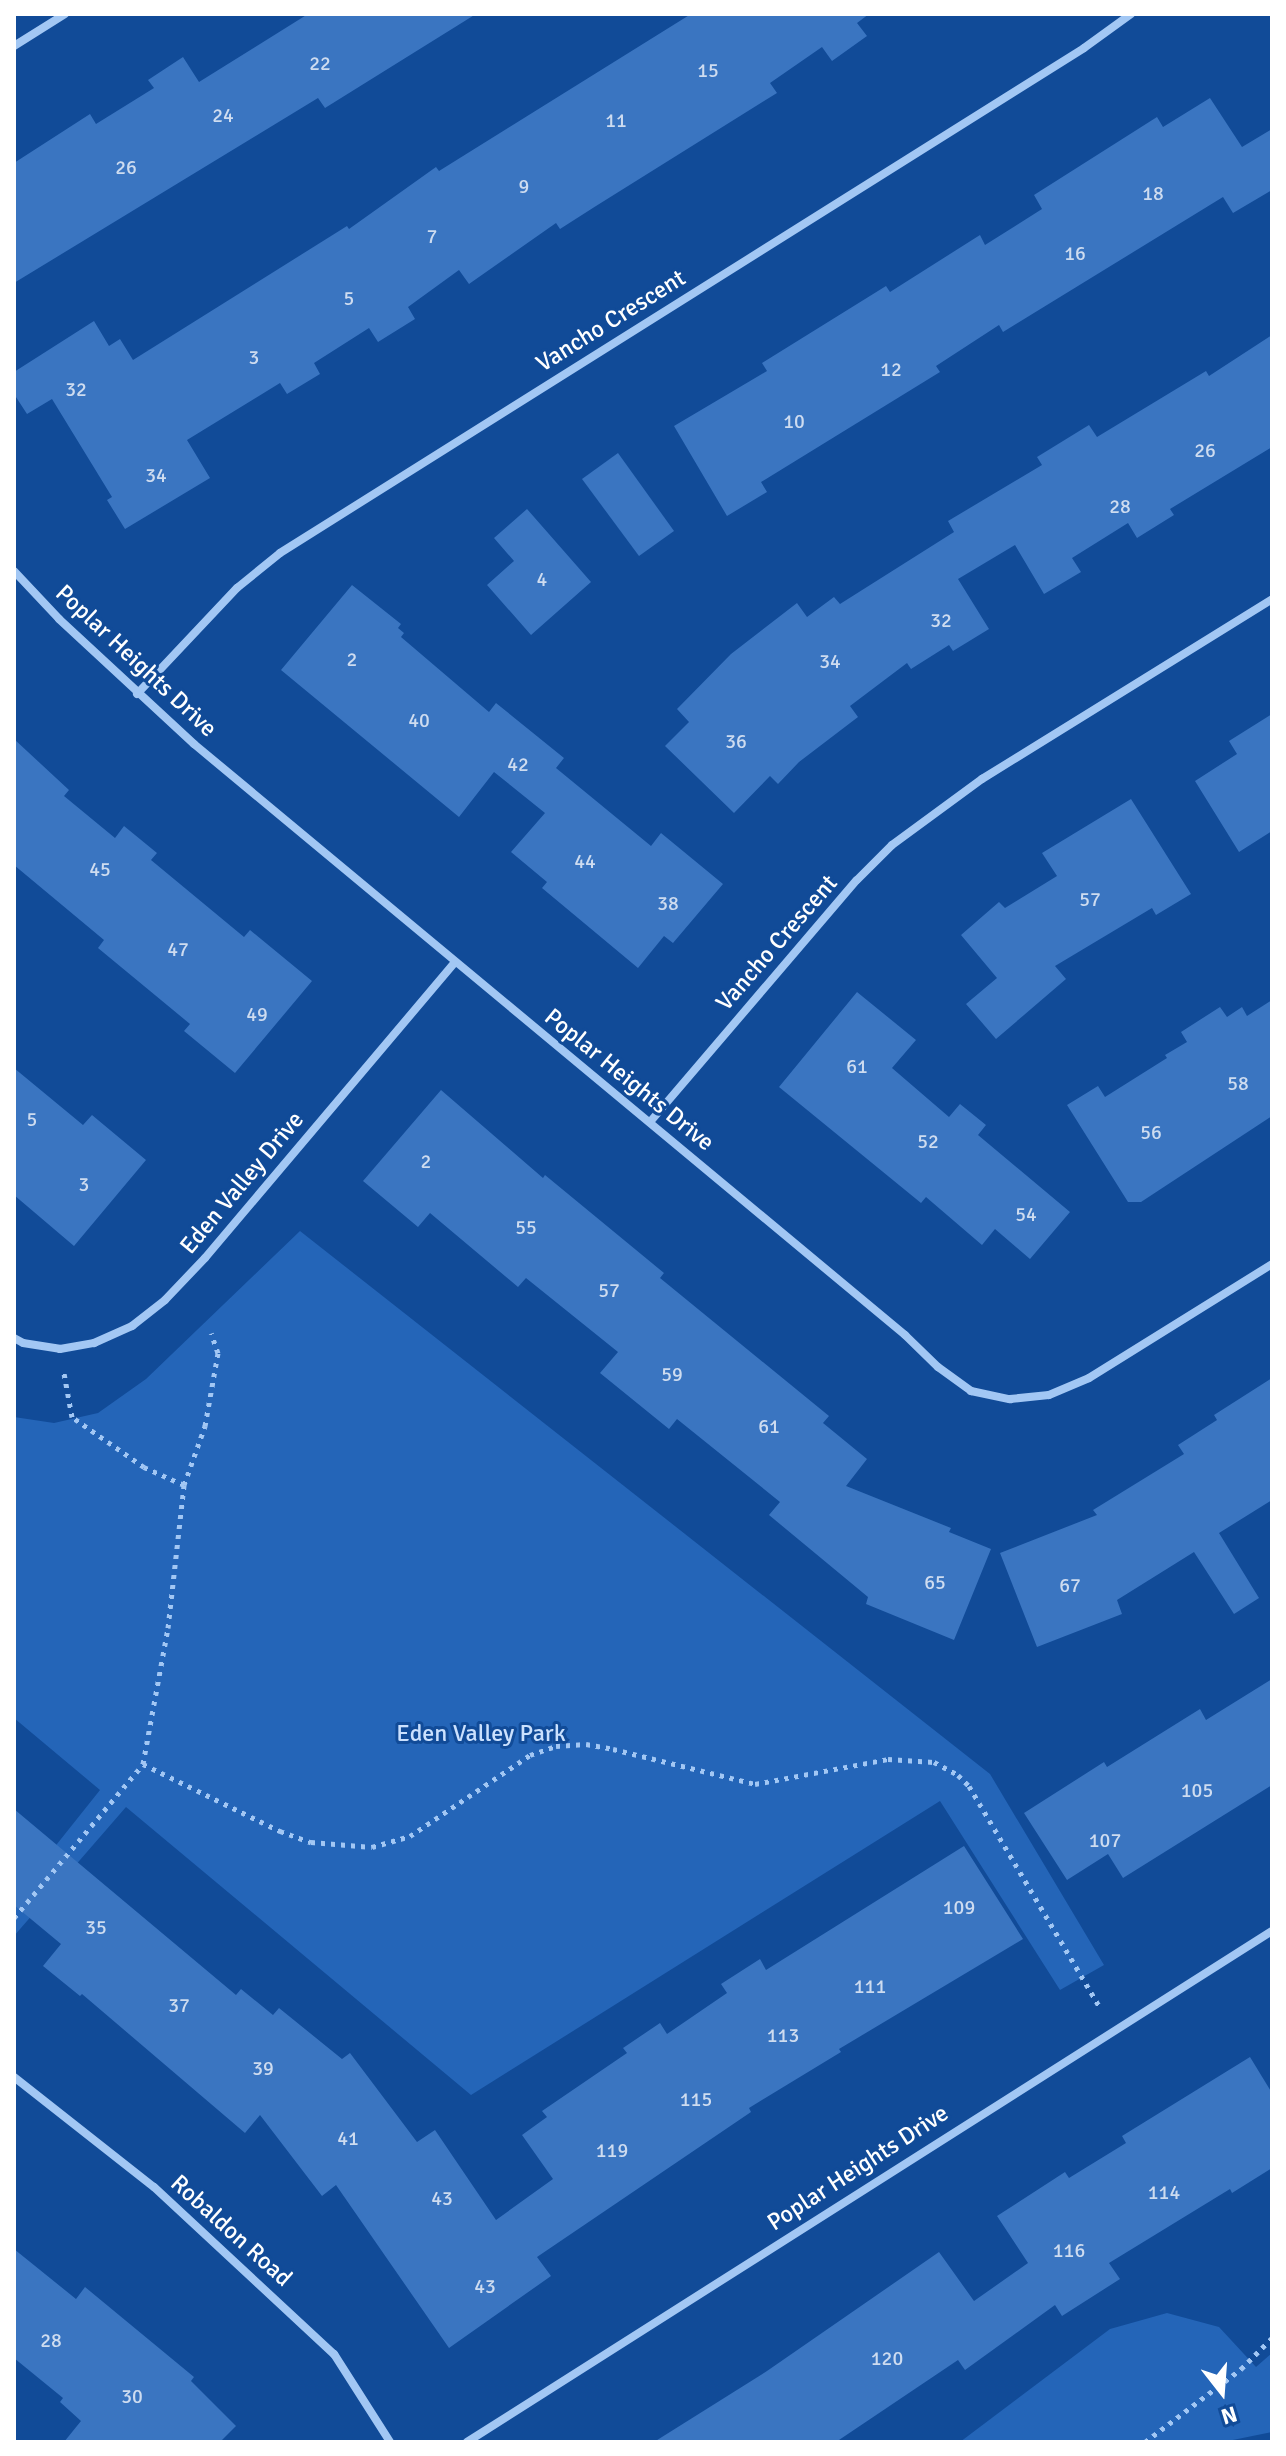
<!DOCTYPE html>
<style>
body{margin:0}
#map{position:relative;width:1286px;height:2456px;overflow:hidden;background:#114b98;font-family:Signika,sans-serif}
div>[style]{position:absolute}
.green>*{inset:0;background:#2465b8}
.building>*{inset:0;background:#3a75c1}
.path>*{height:5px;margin-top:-2.5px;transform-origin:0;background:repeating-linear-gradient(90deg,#a2c7f4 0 4px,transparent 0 10px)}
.street>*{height:8px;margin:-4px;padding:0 4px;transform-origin:4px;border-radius:4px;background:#a2c7f4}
span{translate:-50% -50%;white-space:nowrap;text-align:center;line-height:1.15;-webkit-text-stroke:6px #114b98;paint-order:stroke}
.number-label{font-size:20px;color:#cedcf0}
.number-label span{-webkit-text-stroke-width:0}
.street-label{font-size:24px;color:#fff}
.park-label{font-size:24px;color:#cbe1fe}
.frame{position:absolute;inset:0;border:16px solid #fff;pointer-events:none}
.north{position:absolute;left:1182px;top:2352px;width:80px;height:80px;-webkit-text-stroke:6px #114b98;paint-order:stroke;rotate:163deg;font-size:22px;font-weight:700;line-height:32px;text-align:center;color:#fff}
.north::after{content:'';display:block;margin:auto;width:28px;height:36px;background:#fff;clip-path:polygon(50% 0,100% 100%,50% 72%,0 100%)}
</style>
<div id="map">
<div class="green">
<i style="clip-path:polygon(300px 1231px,990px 1774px,1104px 1965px,1060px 1990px,940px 1801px,471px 2095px,126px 1807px,14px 1936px,14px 1898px,100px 1790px,14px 1718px,14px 1417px,54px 1423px,98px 1413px,146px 1379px)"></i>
<i style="clip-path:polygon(1167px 2313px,1219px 2327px,1256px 2367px,1272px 2353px,1272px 2432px,1223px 2442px,960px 2442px,1110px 2329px)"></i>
</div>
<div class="building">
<i style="clip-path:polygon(308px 14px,476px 14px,325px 108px,318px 98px,14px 283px,14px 163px,90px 114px,96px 124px,154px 88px,148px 80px,183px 57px,199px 82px)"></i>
<i style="clip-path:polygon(691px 14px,869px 14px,857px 23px,867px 36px,832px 61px,822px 47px,770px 83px,777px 93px,596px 206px,560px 229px,556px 223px,469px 284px,459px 270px,408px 307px,415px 319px,378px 342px,369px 328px,314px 363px,320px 374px,287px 394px,280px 383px,187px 440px,210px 478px,125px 529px,107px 500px,112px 497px,52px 399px,27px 414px,14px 394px,14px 372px,94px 321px,109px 346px,120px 339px,133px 360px,347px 226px,349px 229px,436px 167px,439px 171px)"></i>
<i style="clip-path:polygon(1210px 98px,1242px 147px,1272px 129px,1272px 190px,1233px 213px,1223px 197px,1003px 332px,999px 325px,936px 366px,940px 372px,761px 482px,767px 492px,727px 516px,674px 426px,767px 371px,762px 363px,886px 286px,890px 292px,980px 235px,985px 245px,1042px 209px,1034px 195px,1157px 117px,1163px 127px)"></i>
<i style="clip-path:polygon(1272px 335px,1272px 447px,1170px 509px,1174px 515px,1137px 538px,1128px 523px,1072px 558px,1081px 572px,1044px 594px,1015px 545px,958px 579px,989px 629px,953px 651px,949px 645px,911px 669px,907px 663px,850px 706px,858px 717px,799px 762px,778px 784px,770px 776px,734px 813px,665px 746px,689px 722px,677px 709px,731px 654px,797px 603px,807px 617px,834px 597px,840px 604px,954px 532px,948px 521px,1042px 465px,1037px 457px,1089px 425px,1097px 437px,1206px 371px,1209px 376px)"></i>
<i style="clip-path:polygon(618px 453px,674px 531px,639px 556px,582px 479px)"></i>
<i style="clip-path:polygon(527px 509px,591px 582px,531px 635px,487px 585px,514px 561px,494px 538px)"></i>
<i style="clip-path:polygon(352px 585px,401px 624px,398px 628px,404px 633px,401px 637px,489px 712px,496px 703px,564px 758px,556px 768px,651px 846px,661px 833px,723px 884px,673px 943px,664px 936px,638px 968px,542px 888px,547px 882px,511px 852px,545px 813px,494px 772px,459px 817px,281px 670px)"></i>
<i style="clip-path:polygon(1272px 714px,1272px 831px,1239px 852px,1195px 781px,1237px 754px,1229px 741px)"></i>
<i style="clip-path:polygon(14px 739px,69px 790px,64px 796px,115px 838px,124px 826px,157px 853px,151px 860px,244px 937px,250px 930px,312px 981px,235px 1073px,184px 1031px,190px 1024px,98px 948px,104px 940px,14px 865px)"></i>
<i style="clip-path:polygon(1131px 799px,1191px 894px,1156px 915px,1152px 908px,1055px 966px,1066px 979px,996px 1039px,966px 1004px,997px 978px,961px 935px,999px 902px,1005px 908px,1057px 876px,1042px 853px)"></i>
<i style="clip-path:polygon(857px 992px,916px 1040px,892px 1068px,949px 1117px,960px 1104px,986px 1125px,978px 1135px,1070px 1212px,1030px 1259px,995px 1229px,982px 1245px,926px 1197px,921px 1203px,779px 1087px)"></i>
<i style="clip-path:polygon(1272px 1000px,1272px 1116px,1141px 1202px,1128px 1202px,1067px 1105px,1098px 1086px,1105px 1097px,1167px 1058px,1165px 1055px,1187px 1042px,1181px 1032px,1220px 1007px,1227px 1017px,1242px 1007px,1247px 1016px)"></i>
<i style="clip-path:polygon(14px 1068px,83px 1125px,92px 1115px,146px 1160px,74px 1246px,14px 1195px)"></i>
<i style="clip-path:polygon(441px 1090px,543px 1178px,545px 1175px,664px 1273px,660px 1278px,829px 1416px,823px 1423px,867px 1459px,846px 1486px,951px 1528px,949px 1532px,991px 1549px,954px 1640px,866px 1604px,868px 1597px,769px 1515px,780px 1502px,677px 1419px,669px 1429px,600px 1373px,618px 1352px,526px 1278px,518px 1287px,430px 1213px,418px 1227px,363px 1181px)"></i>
<i style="clip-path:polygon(1272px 1378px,1272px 1500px,1219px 1533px,1259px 1598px,1234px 1614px,1194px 1552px,1117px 1600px,1122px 1614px,1037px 1647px,1000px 1553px,1097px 1515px,1093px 1510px,1184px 1454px,1178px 1445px,1217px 1420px,1214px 1415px)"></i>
<i style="clip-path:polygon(1272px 1679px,1272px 1785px,1123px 1878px,1108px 1854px,1067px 1880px,1024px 1813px,1104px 1762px,1107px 1767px,1200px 1709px,1206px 1720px)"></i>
<i style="clip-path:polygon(14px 1809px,236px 1995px,241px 1989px,273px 2015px,279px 2008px,342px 2059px,350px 2053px,417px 2142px,435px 2130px,496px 2220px,553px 2179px,522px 2135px,547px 2117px,542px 2111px,627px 2053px,623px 2048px,660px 2023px,667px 2034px,727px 1993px,721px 1984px,760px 1959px,766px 1970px,964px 1846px,1023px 1939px,839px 2049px,841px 2052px,749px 2108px,751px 2112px,537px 2257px,551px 2276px,449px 2348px,336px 2185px,322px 2196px,260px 2115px,245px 2133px,82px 1994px,80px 1996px,43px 1966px,61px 1944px,14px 1905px)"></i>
<i style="clip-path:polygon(1250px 2057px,1272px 2093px,1272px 2168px,1232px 2193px,1230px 2189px,1109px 2263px,1120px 2279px,1062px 2316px,1055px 2305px,965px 2370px,958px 2360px,836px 2442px,654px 2442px,767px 2371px,939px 2252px,974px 2301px,1028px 2263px,997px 2216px,1065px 2172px,1069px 2178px,1126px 2143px,1122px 2136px)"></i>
<i style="clip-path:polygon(14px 2249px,76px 2299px,85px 2287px,194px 2377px,191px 2381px,236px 2426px,220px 2442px,64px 2442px,81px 2421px,60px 2402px,63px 2398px,14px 2358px)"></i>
</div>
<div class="path">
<i style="left:184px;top:1485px;width:63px;rotate:-70.4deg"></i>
<i style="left:205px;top:1426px;width:74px;rotate:-79.9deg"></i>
<i style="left:218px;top:1353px;width:21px;rotate:-109deg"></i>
<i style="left:143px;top:1764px;width:153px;rotate:26.1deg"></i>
<i style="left:280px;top:1831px;width:33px;rotate:20deg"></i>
<i style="left:311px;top:1842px;width:61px;rotate:4.7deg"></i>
<i style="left:372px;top:1847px;width:40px;rotate:-16deg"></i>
<i style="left:410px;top:1836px;width:145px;rotate:-34deg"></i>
<i style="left:530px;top:1755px;width:28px;rotate:-19deg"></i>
<i style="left:556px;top:1746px;width:30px;rotate:-4deg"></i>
<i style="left:586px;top:1744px;width:27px;rotate:10deg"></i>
<i style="left:613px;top:1749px;width:146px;rotate:13.8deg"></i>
<i style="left:755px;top:1784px;width:135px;rotate:-10.6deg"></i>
<i style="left:888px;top:1759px;width:46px;rotate:3.7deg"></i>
<i style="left:934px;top:1762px;width:27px;rotate:28deg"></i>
<i style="left:958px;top:1775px;width:16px;rotate:45deg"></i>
<i style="left:969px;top:1786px;width:259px;rotate:59.4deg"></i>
<i style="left:14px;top:1918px;width:201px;rotate:-50deg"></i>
<i style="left:143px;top:1764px;width:138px;rotate:-79.6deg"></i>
<i style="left:168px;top:1628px;width:144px;rotate:-83.6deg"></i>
<i style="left:184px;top:1485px;width:44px;rotate:-155.8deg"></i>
<i style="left:144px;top:1467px;width:88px;rotate:-145.2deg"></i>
<i style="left:72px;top:1417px;width:45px;rotate:-100.3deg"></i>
<i style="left:1145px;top:2442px;width:121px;rotate:-37.2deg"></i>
<i style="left:1241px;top:2369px;width:44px;rotate:-45deg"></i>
</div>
<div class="street">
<i style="left:14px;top:46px;width:60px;rotate:-32.1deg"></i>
<i style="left:14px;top:571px;width:66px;rotate:46.8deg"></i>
<i style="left:59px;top:619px;width:184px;rotate:42.8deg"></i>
<i style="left:194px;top:744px;width:925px;rotate:39.73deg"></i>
<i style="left:905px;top:1335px;width:46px;rotate:44.1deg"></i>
<i style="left:938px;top:1367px;width:41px;rotate:36deg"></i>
<i style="left:971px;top:1391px;width:40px;rotate:12deg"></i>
<i style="left:1010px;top:1399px;width:39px;rotate:-6deg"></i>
<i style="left:1049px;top:1395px;width:43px;rotate:-23deg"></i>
<i style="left:1089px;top:1378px;width:216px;rotate:-31.9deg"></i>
<i style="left:137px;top:694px;width:146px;rotate:-46.7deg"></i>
<i style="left:237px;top:588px;width:55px;rotate:-39.1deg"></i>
<i style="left:280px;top:553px;width:949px;rotate:-32.13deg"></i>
<i style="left:1084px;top:48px;width:58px;rotate:-35.9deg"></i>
<i style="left:650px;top:1122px;width:318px;rotate:-49.5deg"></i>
<i style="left:857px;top:880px;width:49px;rotate:-45deg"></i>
<i style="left:892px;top:845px;width:112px;rotate:-36.3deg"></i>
<i style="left:982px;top:779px;width:341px;rotate:-31.8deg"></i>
<i style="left:14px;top:1338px;width:10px;rotate:29deg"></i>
<i style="left:23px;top:1343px;width:37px;rotate:9deg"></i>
<i style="left:60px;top:1349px;width:35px;rotate:-10deg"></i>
<i style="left:94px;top:1343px;width:42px;rotate:-24.1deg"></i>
<i style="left:132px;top:1326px;width:42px;rotate:-38.2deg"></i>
<i style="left:165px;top:1300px;width:58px;rotate:-46.4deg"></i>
<i style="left:205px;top:1258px;width:386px;rotate:-49.8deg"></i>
<i style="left:14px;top:2077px;width:178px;rotate:38.2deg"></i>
<i style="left:154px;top:2187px;width:246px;rotate:42.9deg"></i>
<i style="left:334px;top:2354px;width:104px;rotate:57.5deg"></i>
<i style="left:467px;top:2442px;width:953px;rotate:-32.41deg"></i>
</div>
<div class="number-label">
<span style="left:320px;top:63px">22</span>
<span style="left:708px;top:70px">15</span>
<span style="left:223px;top:115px">24</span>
<span style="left:616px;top:120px">11</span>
<span style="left:126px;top:167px">26</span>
<span style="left:524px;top:186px">9</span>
<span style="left:1153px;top:193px">18</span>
<span style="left:432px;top:236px">7</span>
<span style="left:1075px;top:253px">16</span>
<span style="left:349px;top:298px">5</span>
<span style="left:254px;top:357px">3</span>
<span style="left:891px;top:369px">12</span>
<span style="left:76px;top:389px">32</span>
<span style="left:794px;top:421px">10</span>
<span style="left:1205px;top:450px">26</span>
<span style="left:156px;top:475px">34</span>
<span style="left:1120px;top:506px">28</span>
<span style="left:542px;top:579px">4</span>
<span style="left:941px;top:620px">32</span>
<span style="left:352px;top:659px">2</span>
<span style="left:830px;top:661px">34</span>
<span style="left:419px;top:720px">40</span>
<span style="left:736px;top:741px">36</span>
<span style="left:518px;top:764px">42</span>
<span style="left:585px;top:861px">44</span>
<span style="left:100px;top:869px">45</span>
<span style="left:1090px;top:899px">57</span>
<span style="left:668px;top:903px">38</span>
<span style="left:178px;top:949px">47</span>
<span style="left:257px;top:1014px">49</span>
<span style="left:857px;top:1066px">61</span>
<span style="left:1238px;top:1083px">58</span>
<span style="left:32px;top:1119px">5</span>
<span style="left:1151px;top:1132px">56</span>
<span style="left:928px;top:1141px">52</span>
<span style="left:426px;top:1161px">2</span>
<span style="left:84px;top:1184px">3</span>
<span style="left:1026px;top:1214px">54</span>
<span style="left:526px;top:1227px">55</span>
<span style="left:609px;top:1290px">57</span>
<span style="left:672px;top:1374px">59</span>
<span style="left:769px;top:1426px">61</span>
<span style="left:935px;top:1582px">65</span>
<span style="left:1070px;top:1585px">67</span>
<span style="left:1197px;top:1790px">105</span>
<span style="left:1105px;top:1840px">107</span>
<span style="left:959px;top:1907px">109</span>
<span style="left:96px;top:1927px">35</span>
<span style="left:870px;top:1986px">111</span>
<span style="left:179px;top:2005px">37</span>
<span style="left:783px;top:2035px">113</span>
<span style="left:263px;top:2068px">39</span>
<span style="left:696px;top:2099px">115</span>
<span style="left:348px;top:2138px">41</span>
<span style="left:612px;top:2150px">119</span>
<span style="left:1164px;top:2192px">114</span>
<span style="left:442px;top:2198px">43</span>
<span style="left:1069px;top:2250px">116</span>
<span style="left:485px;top:2286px">43</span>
<span style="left:51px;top:2340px">28</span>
<span style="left:887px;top:2358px">120</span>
<span style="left:132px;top:2396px">30</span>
</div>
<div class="street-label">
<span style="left:611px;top:321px;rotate:-32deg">Vancho Crescent</span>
<span style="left:136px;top:661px;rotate:43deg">Poplar Heights Drive</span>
<span style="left:777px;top:943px;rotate:-49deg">Vancho Crescent</span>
<span style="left:629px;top:1080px;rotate:39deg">Poplar Heights Drive</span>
<span style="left:242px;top:1183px;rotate:-50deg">Eden Valley Drive</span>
<span style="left:858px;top:2168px;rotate:-33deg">Poplar Heights Drive</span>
<span style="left:231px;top:2231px;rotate:42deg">Robaldon Road</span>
</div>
<div class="park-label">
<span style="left:481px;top:1734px">Eden Valley Park</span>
</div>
<div class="frame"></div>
<div class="north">N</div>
</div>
